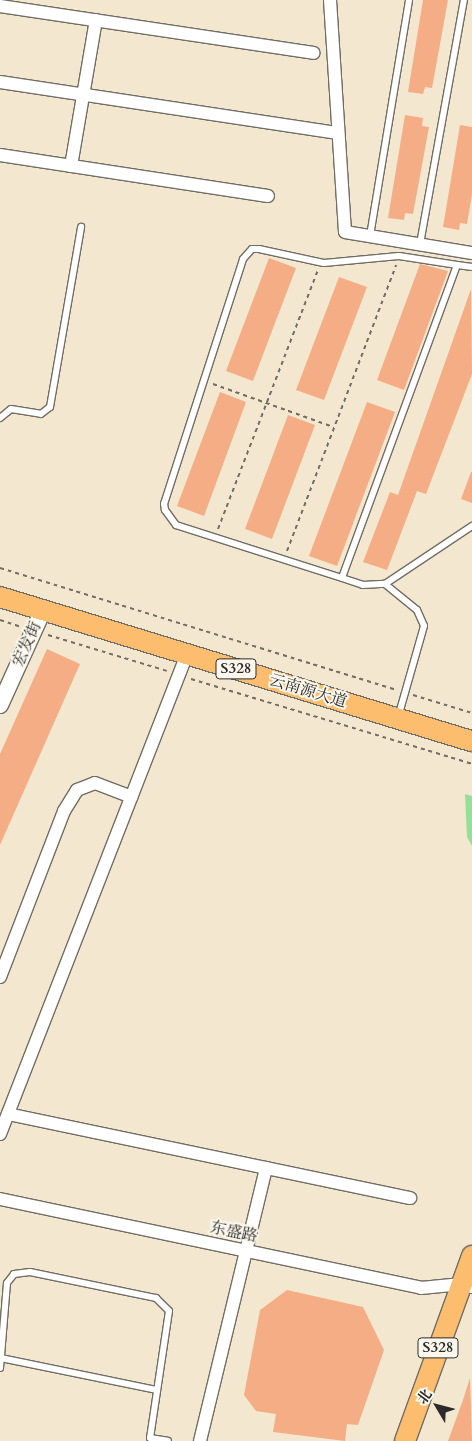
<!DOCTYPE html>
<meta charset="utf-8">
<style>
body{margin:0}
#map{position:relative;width:472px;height:1441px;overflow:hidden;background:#f3e8cf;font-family:Cardo,"Noto Serif SC",serif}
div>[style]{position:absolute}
.green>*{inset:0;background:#97df99}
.building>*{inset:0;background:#f5ad85}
.path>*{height:2px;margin-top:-1px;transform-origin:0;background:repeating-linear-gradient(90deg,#716d64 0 4px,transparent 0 8px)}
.roads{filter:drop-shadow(1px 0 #716d64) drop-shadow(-1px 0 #716d64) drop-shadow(0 1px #716d64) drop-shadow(0 -1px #716d64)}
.service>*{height:6px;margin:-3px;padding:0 3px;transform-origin:3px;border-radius:3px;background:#fff}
.minor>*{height:12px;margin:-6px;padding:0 6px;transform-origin:6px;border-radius:6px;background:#fff}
.tertiary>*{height:16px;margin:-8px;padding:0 8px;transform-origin:8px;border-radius:8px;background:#fff}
.primary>*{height:20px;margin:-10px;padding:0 10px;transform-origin:10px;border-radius:10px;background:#fdbd6f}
span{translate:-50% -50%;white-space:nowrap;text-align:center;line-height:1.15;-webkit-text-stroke:4px #fbf7ec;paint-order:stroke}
.shield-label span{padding:1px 4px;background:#fbf7ec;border:1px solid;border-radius:4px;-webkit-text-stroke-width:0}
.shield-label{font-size:15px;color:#2b2b2b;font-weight:700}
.street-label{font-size:16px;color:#2b2b2b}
.north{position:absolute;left:412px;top:1381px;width:50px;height:50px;-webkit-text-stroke:4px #fbf7ec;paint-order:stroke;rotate:307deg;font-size:14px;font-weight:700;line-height:20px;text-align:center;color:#2b2b2b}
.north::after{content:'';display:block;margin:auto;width:18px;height:22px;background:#2b2b2b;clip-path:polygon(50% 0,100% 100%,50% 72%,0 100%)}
</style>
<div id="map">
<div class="green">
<i style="clip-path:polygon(465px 794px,472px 796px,472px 846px,467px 837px)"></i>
</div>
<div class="building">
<i style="clip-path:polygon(423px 0,448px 0,432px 88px,425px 87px,423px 94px,408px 92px)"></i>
<i style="clip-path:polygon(405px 115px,423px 118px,422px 126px,429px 127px,413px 214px,405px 213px,404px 220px,388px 218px)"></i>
<i style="clip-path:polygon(460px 125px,472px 127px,472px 194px,467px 224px,460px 223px,459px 230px,443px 227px)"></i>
<i style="clip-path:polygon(269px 258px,296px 268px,253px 381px,226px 371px)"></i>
<i style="clip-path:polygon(420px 264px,448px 271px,404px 390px,377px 380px)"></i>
<i style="clip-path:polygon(339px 277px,367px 287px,324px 400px,296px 390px)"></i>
<i style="clip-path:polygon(471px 289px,472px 374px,426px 494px,417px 491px,387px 570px,363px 562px,390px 492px,398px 495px)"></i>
<i style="clip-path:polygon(220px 392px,246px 402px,204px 516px,177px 506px)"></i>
<i style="clip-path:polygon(367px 402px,395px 412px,337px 566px,309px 556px)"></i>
<i style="clip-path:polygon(288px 415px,315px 425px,272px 539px,245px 529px)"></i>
<i style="clip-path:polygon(471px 472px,472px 472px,472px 503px,461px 499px)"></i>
<i style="clip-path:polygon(47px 649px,80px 664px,0 845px,0 754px)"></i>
<i style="clip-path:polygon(287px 1290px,363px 1307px,384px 1350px,358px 1425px,347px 1424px,345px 1441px,273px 1432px,276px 1414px,256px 1411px,244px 1395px,260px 1310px)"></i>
<i style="clip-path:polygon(470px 1378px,472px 1441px,448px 1441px,463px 1400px)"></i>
</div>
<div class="path">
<i style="left:213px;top:384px;width:127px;rotate:19.7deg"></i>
<i style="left:218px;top:529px;width:278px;rotate:-68.9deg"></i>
<i style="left:287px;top:551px;width:306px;rotate:-69.1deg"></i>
<i style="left:0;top:568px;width:415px;rotate:17.1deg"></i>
<i style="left:0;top:620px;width:20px;rotate:18deg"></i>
<i style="left:48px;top:635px;width:124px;rotate:16.8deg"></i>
<i style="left:191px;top:679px;width:294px;rotate:16.8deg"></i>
<i style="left:413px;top:695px;width:62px;rotate:17deg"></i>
</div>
<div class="roads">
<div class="service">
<i style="left:370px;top:236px;width:239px;rotate:-80.6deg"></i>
<i style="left:420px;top:244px;width:248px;rotate:-79.8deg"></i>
<i style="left:472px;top:267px;width:15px;rotate:-172deg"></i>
<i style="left:457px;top:265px;width:333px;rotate:110.2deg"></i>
<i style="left:342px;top:578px;width:22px;rotate:18deg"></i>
<i style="left:363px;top:585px;width:22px;rotate:-3deg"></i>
<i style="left:385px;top:584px;width:105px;rotate:-33.7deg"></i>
<i style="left:0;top:418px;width:14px;rotate:-39deg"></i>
<i style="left:11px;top:409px;width:30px;rotate:9deg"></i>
<i style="left:41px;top:414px;width:11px;rotate:-38deg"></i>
<i style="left:50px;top:407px;width:183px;rotate:-80.2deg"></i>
<i style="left:342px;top:578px;width:174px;rotate:-162.3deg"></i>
<i style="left:176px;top:525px;width:19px;rotate:-126deg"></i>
<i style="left:165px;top:510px;width:6px;rotate:-99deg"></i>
<i style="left:164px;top:504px;width:257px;rotate:-72.1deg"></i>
<i style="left:243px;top:259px;width:13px;rotate:-48deg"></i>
<i style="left:252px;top:249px;width:7px"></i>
<i style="left:259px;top:249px;width:66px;rotate:12.2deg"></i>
<i style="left:324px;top:263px;width:75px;rotate:-5.3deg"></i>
<i style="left:399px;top:256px;width:59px;rotate:8.8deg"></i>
<i style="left:385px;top:584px;width:41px;rotate:39.1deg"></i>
<i style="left:417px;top:610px;width:17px;rotate:66deg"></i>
<i style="left:424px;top:626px;width:95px;rotate:105.9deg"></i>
<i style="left:1px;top:1358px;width:159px;rotate:11.6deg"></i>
<i style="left:0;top:1368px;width:85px;rotate:-85.3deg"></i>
<i style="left:7px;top:1283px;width:11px;rotate:-52deg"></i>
<i style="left:14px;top:1274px;width:16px;rotate:-7deg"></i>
<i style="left:30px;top:1272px;width:129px;rotate:11.7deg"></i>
<i style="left:156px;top:1298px;width:18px;rotate:45deg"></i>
<i style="left:169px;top:1311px;width:128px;rotate:98.5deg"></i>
<i style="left:150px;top:1438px;width:18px;rotate:9deg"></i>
</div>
<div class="minor">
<i style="left:330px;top:0;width:232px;rotate:86.3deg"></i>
<i style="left:345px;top:232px;width:129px;rotate:9.4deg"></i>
<i style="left:0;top:6px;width:317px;rotate:8.5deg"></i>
<i style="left:0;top:82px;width:342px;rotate:8.6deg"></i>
<i style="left:0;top:155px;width:271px;rotate:8.7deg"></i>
<i style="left:71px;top:166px;width:148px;rotate:-80.3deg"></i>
<i style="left:0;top:977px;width:178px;rotate:-68.9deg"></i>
<i style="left:64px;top:811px;width:25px;rotate:-58deg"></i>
<i style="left:77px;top:790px;width:19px;rotate:-21deg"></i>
<i style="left:95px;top:783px;width:39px;rotate:21deg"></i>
<i style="left:8px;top:1114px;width:411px;rotate:11.8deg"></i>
<i style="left:0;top:1134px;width:515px;rotate:-68.71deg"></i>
<i style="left:0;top:1199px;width:430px;rotate:11.9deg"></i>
<i style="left:421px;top:1288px;width:41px;rotate:-5.6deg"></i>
<i style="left:462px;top:1284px;width:10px;rotate:17deg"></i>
<i style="left:200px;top:1441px;width:281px;rotate:-76.4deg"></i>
</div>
<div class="tertiary">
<i style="left:0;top:705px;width:104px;rotate:-65.6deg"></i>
</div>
<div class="primary">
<i style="left:0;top:597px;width:493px;rotate:17deg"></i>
<i style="left:405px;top:1441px;width:197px;rotate:-70.1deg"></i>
</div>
</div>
<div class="shield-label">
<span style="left:236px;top:669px">S328</span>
<span style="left:438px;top:1348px">S328</span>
</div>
<div class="street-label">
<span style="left:27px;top:644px;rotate:-66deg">宏发街</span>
<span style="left:308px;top:691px;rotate:17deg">云南源大道</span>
<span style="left:234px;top:1232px;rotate:12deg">东盛路</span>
</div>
<div class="north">北</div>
</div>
